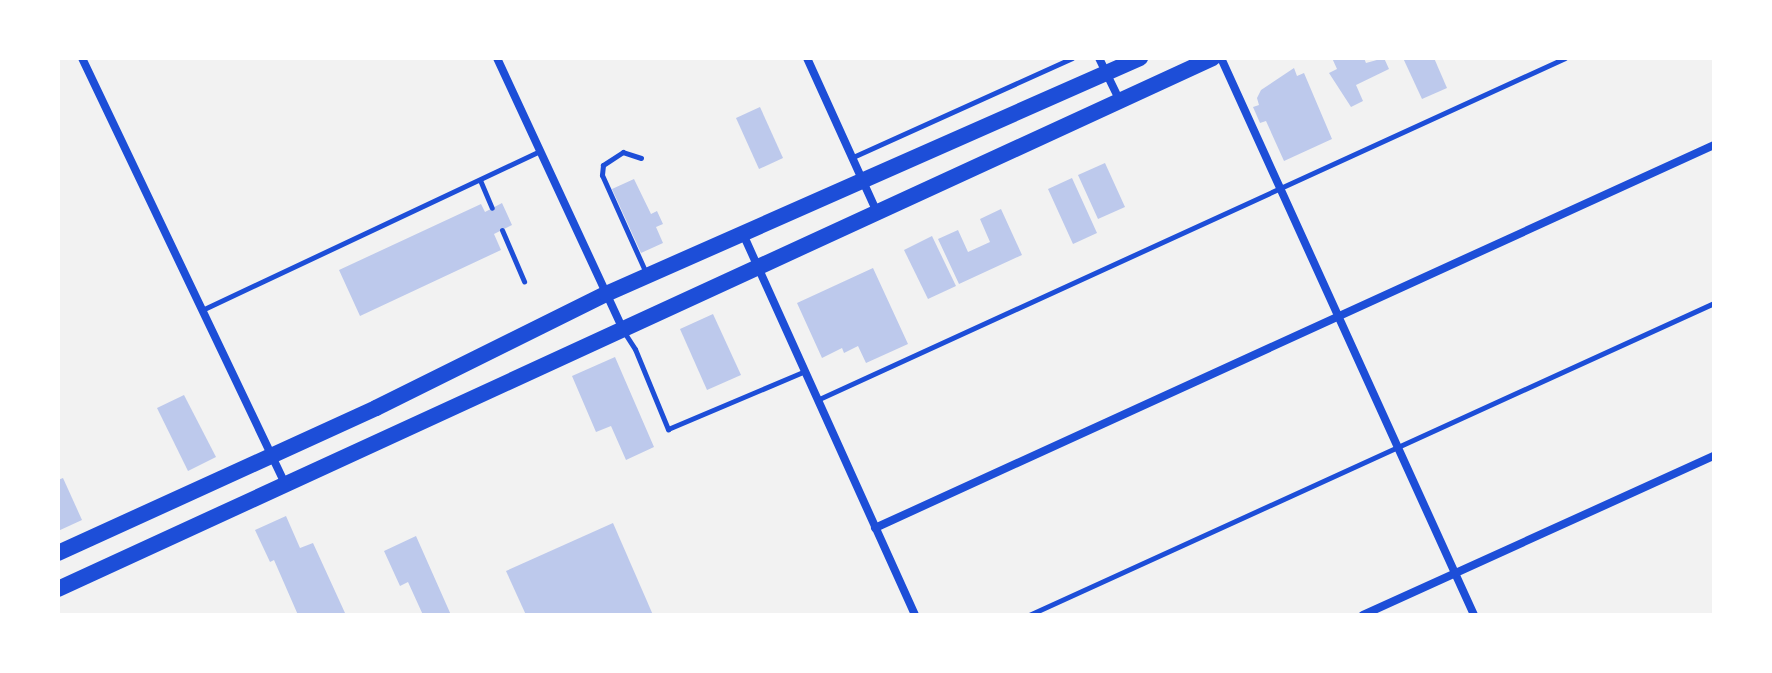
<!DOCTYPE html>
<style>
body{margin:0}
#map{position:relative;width:1772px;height:673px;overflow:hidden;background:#f2f2f2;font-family:Karla,sans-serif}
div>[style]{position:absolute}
.building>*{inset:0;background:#bdc9ec}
.service>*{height:5px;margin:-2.5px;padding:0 2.5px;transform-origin:2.5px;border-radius:2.5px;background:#1d4ed8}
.minor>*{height:8px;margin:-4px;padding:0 4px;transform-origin:4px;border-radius:4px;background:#1d4ed8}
.primary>*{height:16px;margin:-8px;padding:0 8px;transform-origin:8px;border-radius:8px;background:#1d4ed8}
span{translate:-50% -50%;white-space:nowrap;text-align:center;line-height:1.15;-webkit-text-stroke:6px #fff;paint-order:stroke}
.frame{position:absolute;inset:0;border:60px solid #fff;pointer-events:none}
</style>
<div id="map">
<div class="building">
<i style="clip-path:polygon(1332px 58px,1364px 58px,1366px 63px,1384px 58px,1389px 69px,1356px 85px,1363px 101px,1351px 107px,1329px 73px,1337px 69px)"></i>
<i style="clip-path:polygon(1403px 58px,1434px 58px,1447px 88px,1422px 99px)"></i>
<i style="clip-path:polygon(1294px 68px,1297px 76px,1304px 73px,1332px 139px,1284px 161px,1266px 121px,1260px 123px,1253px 107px,1259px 105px,1257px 98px,1261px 90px)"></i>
<i style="clip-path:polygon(760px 107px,783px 158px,759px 169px,736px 118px)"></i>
<i style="clip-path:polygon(1105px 163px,1125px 207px,1098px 219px,1078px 175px)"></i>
<i style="clip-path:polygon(1072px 178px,1097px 233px,1073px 244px,1048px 189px)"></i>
<i style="clip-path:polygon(634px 179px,651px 214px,657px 211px,663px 224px,656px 227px,663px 243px,641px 253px,612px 189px)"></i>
<i style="clip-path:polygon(502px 203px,512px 225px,494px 234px,501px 250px,360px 316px,339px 270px,481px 204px,485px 212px)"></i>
<i style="clip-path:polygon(1001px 209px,1022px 255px,959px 284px,938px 239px,958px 230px,968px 252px,990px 242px,980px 219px)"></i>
<i style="clip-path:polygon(932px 236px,956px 286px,928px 299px,904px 250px)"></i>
<i style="clip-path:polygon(873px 268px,908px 344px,866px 363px,858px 346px,844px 353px,842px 348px,822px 358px,797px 303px)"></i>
<i style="clip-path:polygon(713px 314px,741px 375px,707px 390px,680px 329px)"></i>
<i style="clip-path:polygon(615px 357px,654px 447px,626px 460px,611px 426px,596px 432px,572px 376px)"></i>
<i style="clip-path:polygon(184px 395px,216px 457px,188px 471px,157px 408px)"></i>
<i style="clip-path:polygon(63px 478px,82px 520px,58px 531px,58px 480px)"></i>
<i style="clip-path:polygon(286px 516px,300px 548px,313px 543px,345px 613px,298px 615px,274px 560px,270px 562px,255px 530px)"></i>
<i style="clip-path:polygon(613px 523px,653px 615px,526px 615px,506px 571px)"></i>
<i style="clip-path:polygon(416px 536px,451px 615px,423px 615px,408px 582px,400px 586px,384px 551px)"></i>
</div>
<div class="service">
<i style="left:853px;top:157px;width:240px;rotate:-24.3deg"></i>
<i style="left:641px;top:158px;width:19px;rotate:-162deg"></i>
<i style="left:623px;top:152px;width:24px;rotate:147deg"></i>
<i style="left:603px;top:165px;width:10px;rotate:96deg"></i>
<i style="left:602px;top:175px;width:110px;rotate:65.8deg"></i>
<i style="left:480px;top:180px;width:30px;rotate:67deg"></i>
<i style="left:502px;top:230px;width:56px;rotate:66.7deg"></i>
<i style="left:202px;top:310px;width:374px;rotate:-25.2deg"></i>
<i style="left:624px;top:332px;width:20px;rotate:57deg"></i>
<i style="left:635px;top:349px;width:87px;rotate:67.6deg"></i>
<i style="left:668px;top:429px;width:147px;rotate:-22.9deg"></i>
<i style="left:817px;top:400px;width:822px;rotate:-24.57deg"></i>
<i style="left:1029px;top:615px;width:753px;rotate:-24.49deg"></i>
</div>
<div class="minor">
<i style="left:82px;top:58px;width:472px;rotate:64.5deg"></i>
<i style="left:497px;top:58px;width:300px;rotate:65.1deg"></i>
<i style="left:807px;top:58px;width:169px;rotate:65.6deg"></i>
<i style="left:1099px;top:58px;width:48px;rotate:64deg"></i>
<i style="left:1221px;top:58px;width:612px;rotate:65.57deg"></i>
<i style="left:743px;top:234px;width:418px;rotate:65.7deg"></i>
<i style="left:875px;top:528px;width:922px;rotate:-24.54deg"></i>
<i style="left:1363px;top:615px;width:385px;rotate:-24.4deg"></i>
</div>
<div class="primary">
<i style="left:58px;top:553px;width:349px;rotate:-24.5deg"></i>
<i style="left:376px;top:408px;width:257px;rotate:-26.4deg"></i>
<i style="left:606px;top:294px;width:584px;rotate:-23.84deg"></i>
<i style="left:58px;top:589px;width:1271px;rotate:-24.69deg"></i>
</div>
<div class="frame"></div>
</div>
